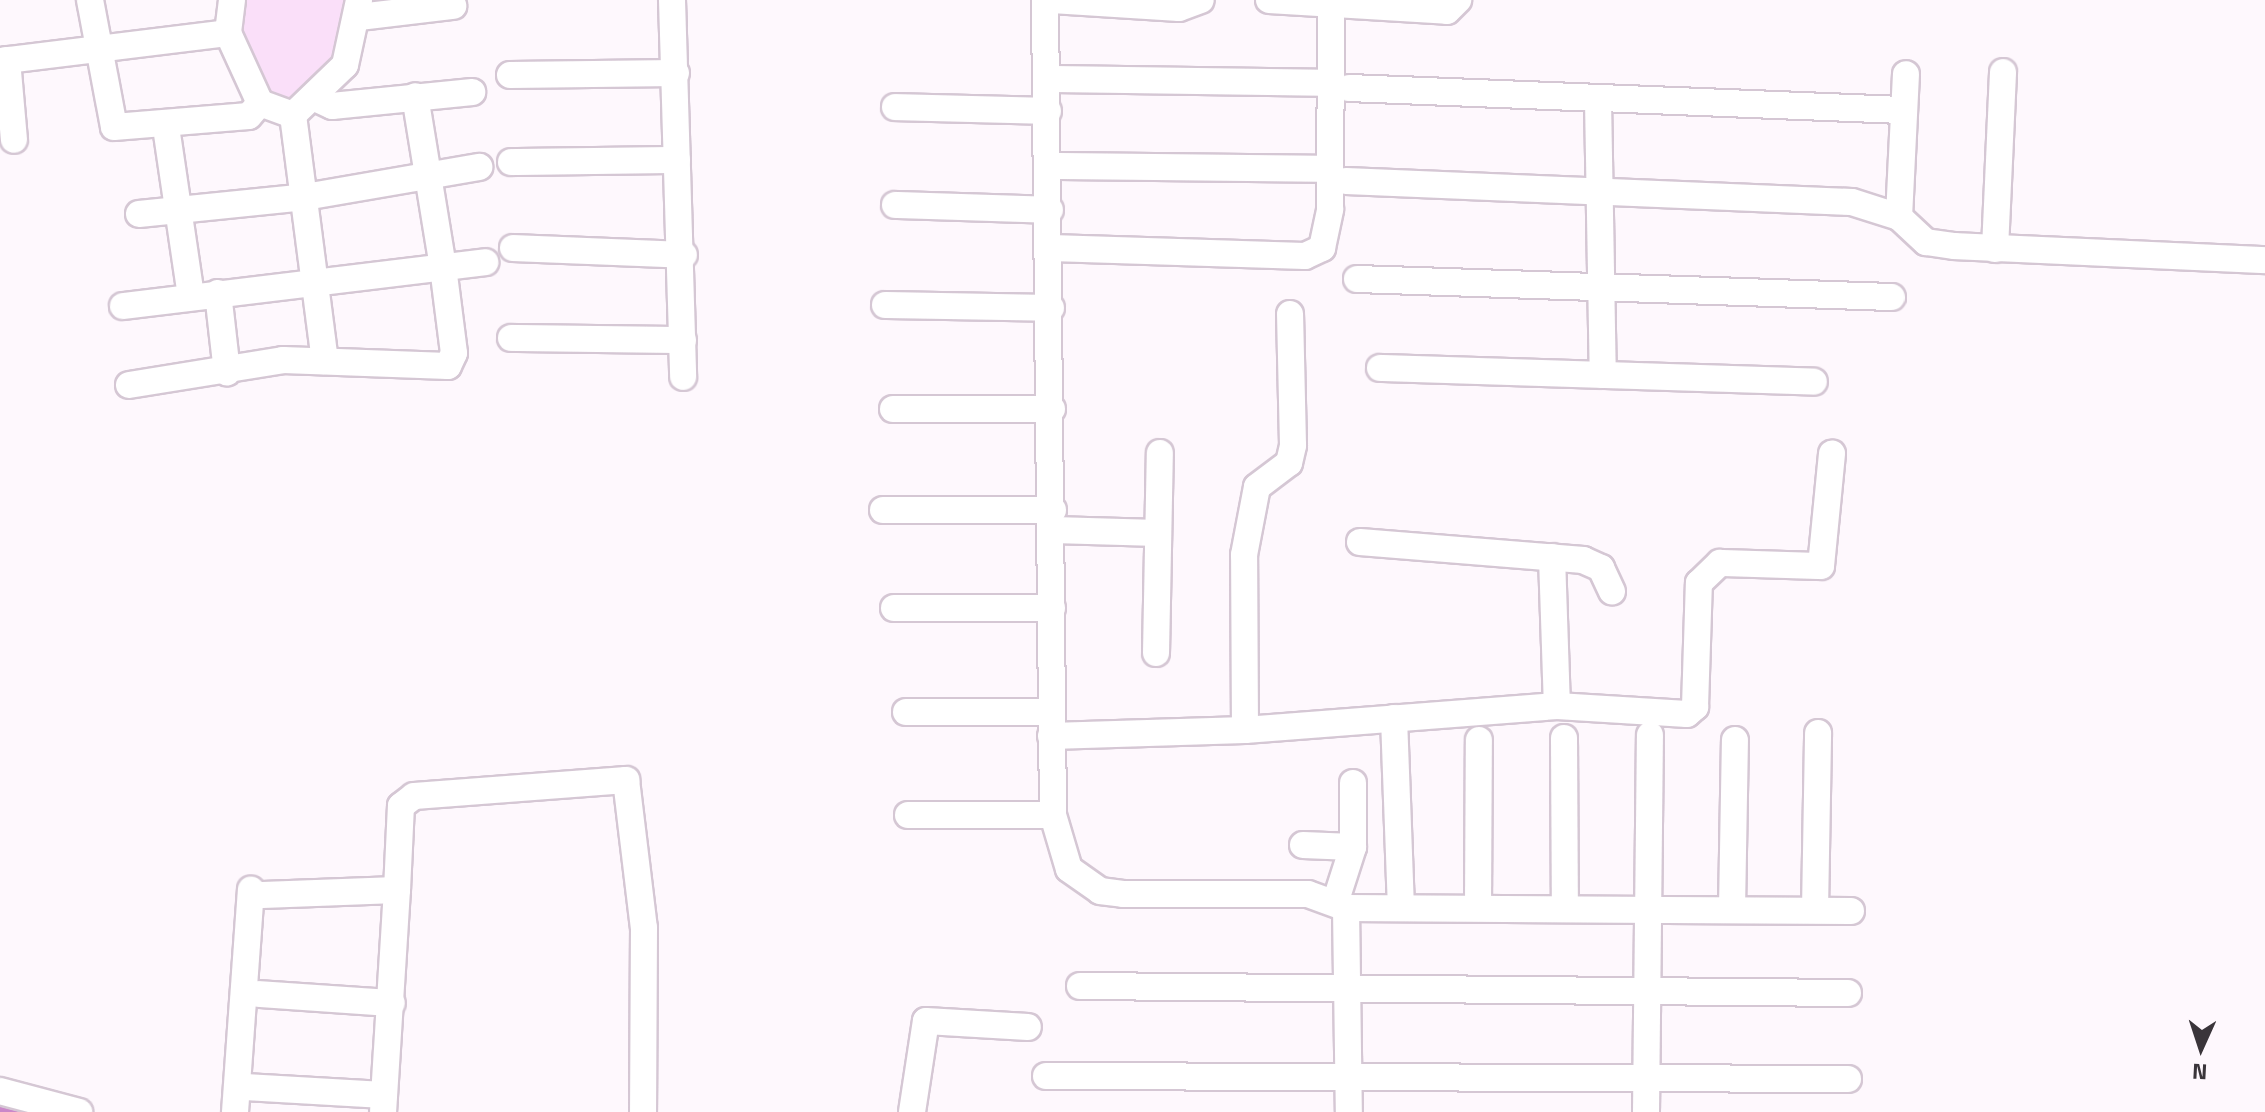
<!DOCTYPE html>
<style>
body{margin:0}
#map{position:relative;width:2265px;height:1112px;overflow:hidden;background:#fef8fd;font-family:"Titillium Web",sans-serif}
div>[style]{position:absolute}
.green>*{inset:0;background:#fadff9}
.canal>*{height:18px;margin:-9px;padding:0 9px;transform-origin:9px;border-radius:9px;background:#ca87c9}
.roads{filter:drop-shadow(2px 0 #d5c7d4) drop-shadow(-2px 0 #d5c7d4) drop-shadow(0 2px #d5c7d4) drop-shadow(0 -2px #d5c7d4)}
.minor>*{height:26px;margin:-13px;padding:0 13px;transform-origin:13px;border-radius:13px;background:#fff}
span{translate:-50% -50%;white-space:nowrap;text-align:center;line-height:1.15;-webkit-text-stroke:6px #fef8fd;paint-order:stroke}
.north{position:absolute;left:2161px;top:1008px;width:80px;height:80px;-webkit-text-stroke:6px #fef8fd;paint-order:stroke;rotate:183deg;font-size:22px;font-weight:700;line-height:32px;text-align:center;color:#3a353a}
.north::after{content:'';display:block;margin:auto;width:28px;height:36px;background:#3a353a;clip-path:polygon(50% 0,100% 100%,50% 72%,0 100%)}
</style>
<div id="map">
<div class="green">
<i style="clip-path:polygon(236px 0,356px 0,345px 65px,293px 115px,260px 103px,228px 33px)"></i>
</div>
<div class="canal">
<i style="left:0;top:1105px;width:27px;rotate:15deg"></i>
</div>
<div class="roads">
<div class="minor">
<i style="left:90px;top:0;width:129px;rotate:79.3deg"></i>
<i style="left:114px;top:127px;width:135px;rotate:-4.7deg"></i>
<i style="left:249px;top:116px;width:17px;rotate:-50deg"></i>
<i style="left:232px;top:0;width:33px;rotate:97deg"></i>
<i style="left:228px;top:33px;width:77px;rotate:65.4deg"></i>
<i style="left:260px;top:103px;width:35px;rotate:20deg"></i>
<i style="left:293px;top:115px;width:72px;rotate:-43.9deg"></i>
<i style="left:345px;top:65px;width:66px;rotate:-77.8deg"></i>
<i style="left:672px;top:0;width:377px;rotate:88.3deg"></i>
<i style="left:1045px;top:0;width:815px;rotate:89.44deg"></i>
<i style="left:1053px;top:815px;width:56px;rotate:73.5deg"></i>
<i style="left:1069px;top:869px;width:38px;rotate:35deg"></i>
<i style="left:1100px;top:891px;width:23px;rotate:7deg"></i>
<i style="left:1123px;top:894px;width:185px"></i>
<i style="left:1308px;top:894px;width:40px;rotate:20.2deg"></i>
<i style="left:1346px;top:908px;width:505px;rotate:0.34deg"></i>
<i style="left:1052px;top:0;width:127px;rotate:3.6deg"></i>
<i style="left:1179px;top:8px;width:23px;rotate:-20deg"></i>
<i style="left:1269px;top:0;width:178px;rotate:3.5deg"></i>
<i style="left:1447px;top:11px;width:16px;rotate:-45deg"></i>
<i style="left:359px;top:17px;width:95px;rotate:-6.7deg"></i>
<i style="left:7px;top:60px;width:80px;rotate:85deg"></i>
<i style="left:0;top:61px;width:230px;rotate:-7deg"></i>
<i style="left:510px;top:75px;width:166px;rotate:-0.7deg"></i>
<i style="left:1049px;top:79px;width:278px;rotate:0.8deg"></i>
<i style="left:1349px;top:88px;width:553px;rotate:2.28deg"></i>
<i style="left:315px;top:98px;width:19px;rotate:25deg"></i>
<i style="left:332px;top:106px;width:141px;rotate:-5.7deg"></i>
<i style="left:1598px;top:100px;width:275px;rotate:89deg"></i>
<i style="left:895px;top:107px;width:153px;rotate:1.5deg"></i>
<i style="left:293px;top:115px;width:248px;rotate:82.6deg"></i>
<i style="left:166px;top:127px;width:172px;rotate:81.6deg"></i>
<i style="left:511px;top:162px;width:166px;rotate:-0.7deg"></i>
<i style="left:1050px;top:166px;width:279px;rotate:0.6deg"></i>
<i style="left:1346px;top:181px;width:506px;rotate:2.38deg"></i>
<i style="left:1852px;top:202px;width:49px;rotate:17.7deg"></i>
<i style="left:1899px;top:217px;width:37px;rotate:43deg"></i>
<i style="left:1926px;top:242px;width:29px;rotate:8deg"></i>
<i style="left:1955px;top:246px;width:310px;rotate:2.6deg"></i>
<i style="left:895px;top:205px;width:155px;rotate:1.8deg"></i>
<i style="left:139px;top:214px;width:167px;rotate:-5.8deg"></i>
<i style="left:305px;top:197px;width:177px;rotate:-9.8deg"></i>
<i style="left:1899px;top:217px;width:143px;rotate:-87.2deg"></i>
<i style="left:513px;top:248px;width:171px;rotate:2.3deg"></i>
<i style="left:1051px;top:248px;width:254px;rotate:1.8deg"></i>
<i style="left:1305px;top:256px;width:19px;rotate:-25deg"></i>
<i style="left:1322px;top:248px;width:40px;rotate:-78deg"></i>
<i style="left:1330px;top:209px;width:207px;rotate:-89.7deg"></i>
<i style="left:1995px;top:249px;width:177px;rotate:-87.4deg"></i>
<i style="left:1357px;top:279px;width:535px;rotate:1.93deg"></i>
<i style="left:218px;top:293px;width:80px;rotate:83.5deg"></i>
<i style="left:885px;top:305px;width:166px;rotate:1deg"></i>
<i style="left:123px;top:306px;width:365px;rotate:-6.9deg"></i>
<i style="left:511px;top:338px;width:172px;rotate:0.7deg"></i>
<i style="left:1380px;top:368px;width:434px;rotate:1.8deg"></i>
<i style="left:129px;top:385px;width:156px;rotate:-9.2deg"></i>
<i style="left:283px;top:360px;width:165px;rotate:2.1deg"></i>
<i style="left:448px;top:366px;width:14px;rotate:-65deg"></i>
<i style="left:454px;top:353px;width:87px;rotate:-97.3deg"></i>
<i style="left:443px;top:267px;width:173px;rotate:-99.3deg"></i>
<i style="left:893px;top:409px;width:159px"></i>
<i style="left:883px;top:510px;width:170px"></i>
<i style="left:1053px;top:530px;width:105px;rotate:1.6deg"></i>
<i style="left:1360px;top:542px;width:224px;rotate:4.6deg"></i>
<i style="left:1583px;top:560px;width:20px;rotate:24deg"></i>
<i style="left:1601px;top:568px;width:26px;rotate:65deg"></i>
<i style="left:1552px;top:557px;width:149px;rotate:88.1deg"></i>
<i style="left:894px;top:608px;width:158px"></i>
<i style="left:1156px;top:653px;width:200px;rotate:-88.9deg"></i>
<i style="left:906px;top:712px;width:146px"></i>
<i style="left:1394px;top:718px;width:188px;rotate:87.9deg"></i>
<i style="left:1245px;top:730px;width:175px;rotate:-90.3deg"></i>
<i style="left:1244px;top:555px;width:69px;rotate:-79.2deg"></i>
<i style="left:1257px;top:487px;width:40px;rotate:-37deg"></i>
<i style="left:1289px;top:463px;width:18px;rotate:-77deg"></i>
<i style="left:1293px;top:445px;width:131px;rotate:-91.3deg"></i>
<i style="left:1051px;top:736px;width:194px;rotate:-1.8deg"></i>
<i style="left:1245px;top:730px;width:313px;rotate:-4.4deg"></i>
<i style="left:1557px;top:706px;width:130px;rotate:3.5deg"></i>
<i style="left:1687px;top:714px;width:11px;rotate:-41deg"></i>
<i style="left:1695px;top:707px;width:124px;rotate:-88.2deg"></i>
<i style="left:1699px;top:583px;width:29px;rotate:-44deg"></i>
<i style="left:1720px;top:563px;width:101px;rotate:1.7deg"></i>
<i style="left:1821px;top:566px;width:113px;rotate:-84.4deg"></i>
<i style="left:1564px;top:738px;width:168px;rotate:89.7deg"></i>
<i style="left:908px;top:815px;width:145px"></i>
<i style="left:1303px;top:845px;width:50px;rotate:2.3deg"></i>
<i style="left:397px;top:890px;width:84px;rotate:-87.3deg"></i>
<i style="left:401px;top:806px;width:16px;rotate:-38deg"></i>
<i style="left:414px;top:796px;width:213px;rotate:-4.3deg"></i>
<i style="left:626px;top:780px;width:149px;rotate:83.1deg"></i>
<i style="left:644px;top:928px;width:184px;rotate:90.3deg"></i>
<i style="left:262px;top:895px;width:135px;rotate:-2.1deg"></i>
<i style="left:397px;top:890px;width:222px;rotate:93.6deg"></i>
<i style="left:1336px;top:900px;width:56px;rotate:-72.2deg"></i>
<i style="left:1353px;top:847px;width:64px;rotate:-90deg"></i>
<i style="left:1478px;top:906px;width:166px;rotate:-89.7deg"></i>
<i style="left:1346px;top:908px;width:204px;rotate:89.2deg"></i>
<i style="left:1732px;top:909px;width:169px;rotate:-89deg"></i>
<i style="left:1815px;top:910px;width:177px;rotate:-89deg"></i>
<i style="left:1080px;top:986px;width:768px;rotate:0.52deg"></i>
<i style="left:259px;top:994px;width:133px;rotate:3.9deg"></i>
<i style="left:1046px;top:1076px;width:802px;rotate:0.21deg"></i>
<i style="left:245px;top:1087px;width:139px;rotate:3.3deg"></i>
<i style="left:0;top:1091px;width:82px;rotate:14.9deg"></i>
<i style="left:235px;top:1112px;width:223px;rotate:-85.9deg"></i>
<i style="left:912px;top:1112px;width:92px;rotate:-81.3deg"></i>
<i style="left:926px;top:1021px;width:102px;rotate:3.4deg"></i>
<i style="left:1646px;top:1112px;width:377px;rotate:-89.4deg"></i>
</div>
</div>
<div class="north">N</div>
</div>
